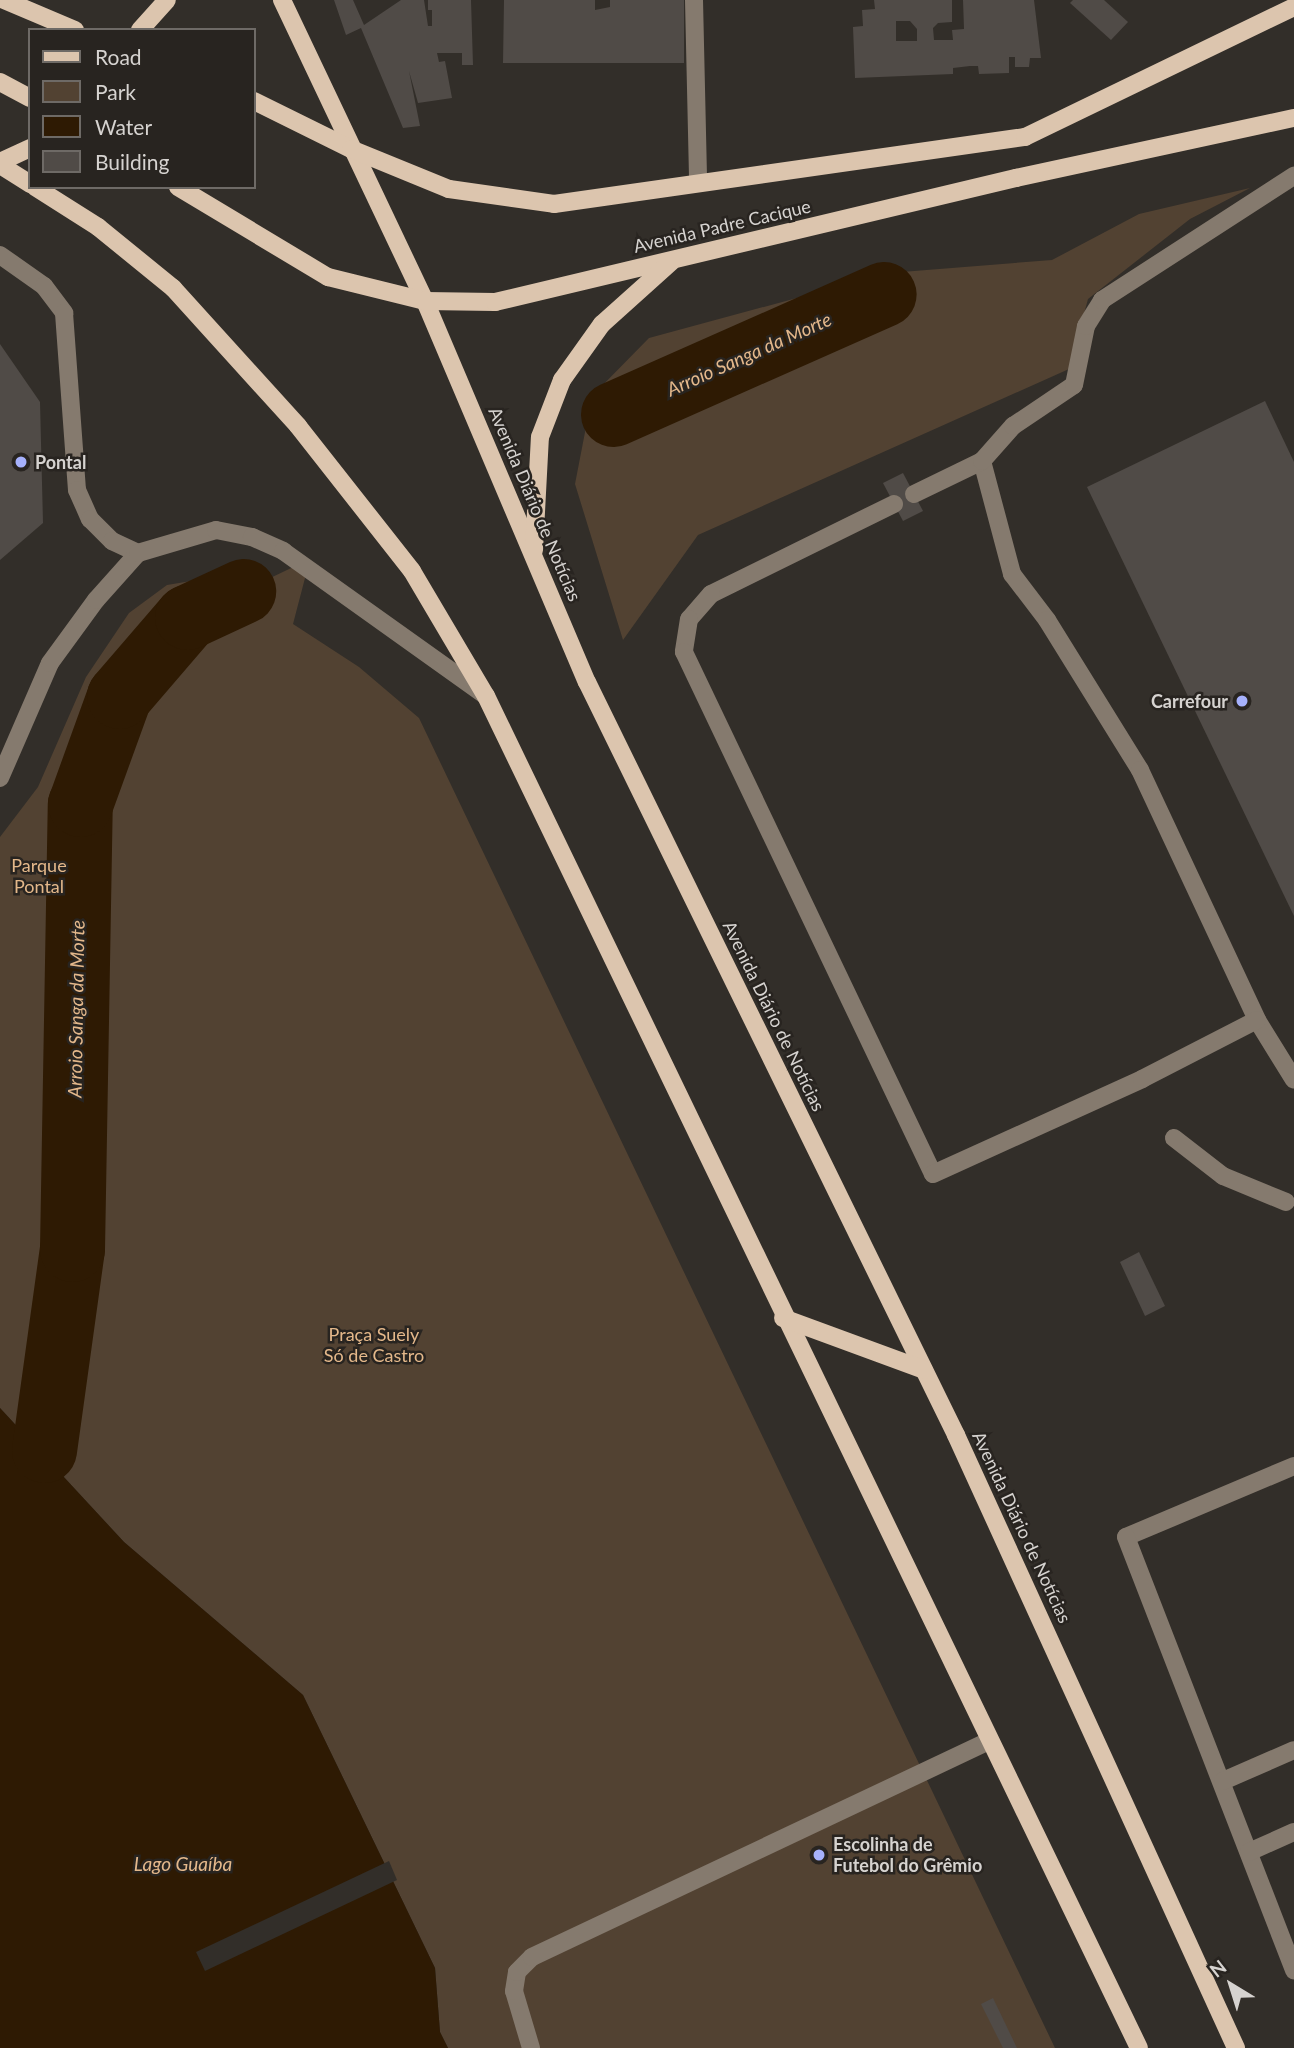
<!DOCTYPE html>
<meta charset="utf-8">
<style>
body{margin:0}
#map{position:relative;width:1294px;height:2048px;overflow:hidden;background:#322e29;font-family:Lato,sans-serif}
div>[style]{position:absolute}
.green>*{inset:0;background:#524232}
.water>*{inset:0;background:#2e1a03}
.pier>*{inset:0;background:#322e29}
.river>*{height:65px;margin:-32.5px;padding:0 32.5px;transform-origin:32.5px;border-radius:32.5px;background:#2e1a03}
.building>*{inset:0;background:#504b47}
.minor>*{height:18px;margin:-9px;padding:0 9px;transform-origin:9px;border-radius:9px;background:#857a6e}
.major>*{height:18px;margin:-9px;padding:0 9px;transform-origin:9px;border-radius:9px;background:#dcc5ae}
.dots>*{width:19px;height:19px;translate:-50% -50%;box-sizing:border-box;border:4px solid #282420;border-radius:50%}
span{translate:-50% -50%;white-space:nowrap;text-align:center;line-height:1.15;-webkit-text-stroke:5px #282420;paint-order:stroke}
.street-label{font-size:18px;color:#d6d3d0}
.poi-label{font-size:18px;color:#d6d3d0;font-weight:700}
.left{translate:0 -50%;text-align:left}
.right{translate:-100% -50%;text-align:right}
.park-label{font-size:18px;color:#e4b88a}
.water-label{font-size:19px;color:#e4b88b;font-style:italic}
.legend{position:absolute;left:28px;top:28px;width:228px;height:161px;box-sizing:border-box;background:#282420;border:2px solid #6e6a66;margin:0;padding:9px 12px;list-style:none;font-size:21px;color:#d6d3d0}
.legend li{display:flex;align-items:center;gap:14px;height:35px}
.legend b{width:35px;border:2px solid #6e6a66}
.north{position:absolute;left:1196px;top:1950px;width:70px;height:70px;-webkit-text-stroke:5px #282420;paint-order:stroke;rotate:322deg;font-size:19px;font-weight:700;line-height:28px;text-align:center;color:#d6d3d0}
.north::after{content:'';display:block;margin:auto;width:24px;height:32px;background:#d6d3d0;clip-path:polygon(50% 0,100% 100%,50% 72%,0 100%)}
</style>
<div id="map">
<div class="green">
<i style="clip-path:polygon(1250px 188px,1190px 219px,1088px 299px,1069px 369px,698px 535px,623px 640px,575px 484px,592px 396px,649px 338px,889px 273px,1052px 260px,1139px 214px)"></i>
<i style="clip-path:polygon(310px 559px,293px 624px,359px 667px,419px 718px,1055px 2048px,448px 2048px,440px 2032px,435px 1968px,303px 1695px,124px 1542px,0 1408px,0 837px,38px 787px,86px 677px,129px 613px,167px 585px,221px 576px,243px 591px)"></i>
</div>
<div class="water">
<i style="clip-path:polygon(0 1408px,124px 1542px,303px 1695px,435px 1968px,440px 2032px,448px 2048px,0 2048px)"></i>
</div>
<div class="pier">
<i style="clip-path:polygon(389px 1861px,397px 1880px,205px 1971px,196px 1952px)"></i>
</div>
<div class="river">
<i style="left:613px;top:414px;width:296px;rotate:-23.9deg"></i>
<i style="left:44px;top:1450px;width:203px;rotate:-82.1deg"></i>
<i style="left:72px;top:1249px;width:445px;rotate:-89deg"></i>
<i style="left:80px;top:804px;width:115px;rotate:-70.1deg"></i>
<i style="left:119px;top:696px;width:104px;rotate:-49.3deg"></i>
<i style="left:187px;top:617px;width:62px;rotate:-24.9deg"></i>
</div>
<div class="building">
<i style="clip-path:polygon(334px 0,353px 0,364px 25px,401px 0,424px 0,428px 26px,432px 26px,432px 10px,428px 10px,428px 0,471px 0,473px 65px,462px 65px,462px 53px,437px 53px,439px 62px,445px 61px,452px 98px,418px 103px,409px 71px,420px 126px,403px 128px,361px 28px,346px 35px)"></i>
<i style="clip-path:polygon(504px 0,595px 0,595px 10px,610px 7px,610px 0,684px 0,684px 63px,503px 63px)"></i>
<i style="clip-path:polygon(evenodd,874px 0,952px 0,952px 22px,938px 23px,933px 28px,934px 40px,953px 40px,952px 30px,964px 29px,963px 0,1034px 0,1041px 58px,1030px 58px,1029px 67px,1015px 67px,1015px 57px,1009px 57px,1009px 73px,979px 74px,978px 66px,970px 66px,953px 68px,953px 74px,855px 78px,853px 27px,863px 26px,862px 10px,875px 9px,874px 0,896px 21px,910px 21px,917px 29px,917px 41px,896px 41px,896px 21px)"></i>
<i style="clip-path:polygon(1073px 0,1104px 0,1128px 22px,1111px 40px,1070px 3px)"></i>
<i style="clip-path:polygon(0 344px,40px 402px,43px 523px,0 560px)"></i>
<i style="clip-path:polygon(1265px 401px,1294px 462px,1294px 916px,1087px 487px)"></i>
<i style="clip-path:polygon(903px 473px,923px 511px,903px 521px,883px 483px)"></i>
<i style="clip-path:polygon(1139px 1252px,1165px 1306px,1145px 1316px,1120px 1262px)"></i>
<i style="clip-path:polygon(993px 1998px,1017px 2048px,1003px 2048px,981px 2004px)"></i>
</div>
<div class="minor">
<i style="left:694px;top:0;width:181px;rotate:88.7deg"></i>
<i style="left:0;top:255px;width:54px;rotate:35.2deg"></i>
<i style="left:44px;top:286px;width:34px;rotate:53deg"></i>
<i style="left:64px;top:313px;width:177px;rotate:85.8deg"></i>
<i style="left:77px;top:490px;width:32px;rotate:66deg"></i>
<i style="left:90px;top:519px;width:31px;rotate:45deg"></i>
<i style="left:112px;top:541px;width:29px;rotate:25deg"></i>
<i style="left:982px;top:461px;width:117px;rotate:75.1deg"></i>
<i style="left:1012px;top:574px;width:58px;rotate:52.7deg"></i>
<i style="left:1047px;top:620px;width:176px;rotate:58.2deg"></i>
<i style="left:1140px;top:770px;width:276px;rotate:64.9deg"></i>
<i style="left:1257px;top:1020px;width:70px;rotate:58.3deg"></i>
<i style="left:914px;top:494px;width:76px;rotate:-25.9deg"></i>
<i style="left:982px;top:461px;width:47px;rotate:-48.5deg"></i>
<i style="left:1013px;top:426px;width:73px;rotate:-33.9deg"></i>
<i style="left:1074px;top:385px;width:60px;rotate:-78.5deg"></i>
<i style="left:1086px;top:326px;width:31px;rotate:-58deg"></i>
<i style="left:1102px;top:300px;width:229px;rotate:-32.9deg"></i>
<i style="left:894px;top:504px;width:204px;rotate:153.8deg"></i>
<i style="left:711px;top:594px;width:33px;rotate:131deg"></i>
<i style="left:689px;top:619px;width:33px;rotate:99deg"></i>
<i style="left:684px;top:652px;width:578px;rotate:64.5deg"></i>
<i style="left:933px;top:1174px;width:230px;rotate:-24.4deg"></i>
<i style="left:1142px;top:1079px;width:129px;rotate:-27.2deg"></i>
<i style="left:0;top:778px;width:125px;rotate:-66.5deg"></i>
<i style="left:50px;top:663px;width:78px;rotate:-53.9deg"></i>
<i style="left:96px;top:600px;width:63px;rotate:-48.2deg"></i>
<i style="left:138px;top:553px;width:81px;rotate:-16.4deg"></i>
<i style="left:216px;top:530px;width:37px;rotate:11deg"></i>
<i style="left:252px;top:537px;width:34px;rotate:24deg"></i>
<i style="left:283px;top:551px;width:249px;rotate:35.5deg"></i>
<i style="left:1174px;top:1138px;width:62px;rotate:37.8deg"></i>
<i style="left:1223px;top:1176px;width:68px;rotate:22.4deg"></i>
<i style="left:1294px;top:1466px;width:182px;rotate:157.1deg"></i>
<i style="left:1126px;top:1537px;width:465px;rotate:68.8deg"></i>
<i style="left:1223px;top:1781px;width:77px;rotate:-23.6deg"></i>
<i style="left:1249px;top:1852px;width:49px;rotate:-24deg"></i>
<i style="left:531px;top:2048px;width:59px;rotate:-106.6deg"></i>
<i style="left:514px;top:1991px;width:19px;rotate:-81deg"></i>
<i style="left:517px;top:1972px;width:21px;rotate:-45deg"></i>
<i style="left:532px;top:1957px;width:505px;rotate:-25.3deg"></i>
</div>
<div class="major">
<i style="left:4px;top:0;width:77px;rotate:22.9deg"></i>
<i style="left:282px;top:0;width:333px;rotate:64.6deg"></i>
<i style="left:425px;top:301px;width:414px;rotate:67deg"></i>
<i style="left:587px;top:682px;width:839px;rotate:63.89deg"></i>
<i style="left:956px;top:1435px;width:674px;rotate:65.45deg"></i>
<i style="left:140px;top:30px;width:40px;rotate:-48deg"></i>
<i style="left:0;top:82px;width:34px;rotate:28deg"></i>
<i style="left:254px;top:101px;width:108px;rotate:26.3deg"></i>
<i style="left:351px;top:149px;width:106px;rotate:22.2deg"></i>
<i style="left:449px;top:189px;width:106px;rotate:8.1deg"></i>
<i style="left:554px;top:204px;width:476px;rotate:-8.1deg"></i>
<i style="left:1025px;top:137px;width:299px;rotate:-25.8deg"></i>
<i style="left:0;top:162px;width:33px;rotate:-25deg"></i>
<i style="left:0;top:165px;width:36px;rotate:32deg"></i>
<i style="left:35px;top:187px;width:75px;rotate:32.4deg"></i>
<i style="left:98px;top:227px;width:97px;rotate:39.1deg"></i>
<i style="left:173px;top:288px;width:186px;rotate:47.8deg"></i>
<i style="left:298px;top:426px;width:184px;rotate:51.8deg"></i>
<i style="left:412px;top:571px;width:145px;rotate:59.4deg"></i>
<i style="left:486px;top:696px;width:1501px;rotate:64.22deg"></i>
<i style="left:178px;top:187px;width:175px;rotate:31deg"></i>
<i style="left:328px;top:277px;width:100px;rotate:13.9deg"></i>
<i style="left:425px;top:301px;width:70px;rotate:0.8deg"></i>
<i style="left:495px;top:302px;width:536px;rotate:-13.39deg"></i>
<i style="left:1016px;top:178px;width:284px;rotate:-12.2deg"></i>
<i style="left:534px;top:550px;width:113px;rotate:-87deg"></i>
<i style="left:540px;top:437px;width:61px;rotate:-68.9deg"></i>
<i style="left:562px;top:380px;width:69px;rotate:-54.5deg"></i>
<i style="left:602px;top:324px;width:93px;rotate:-41.9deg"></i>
<i style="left:783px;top:1318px;width:150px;rotate:20.2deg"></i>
</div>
<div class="dots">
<i style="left:21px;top:462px;background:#a6b1fc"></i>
<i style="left:1242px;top:701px;background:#a6b1fc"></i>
<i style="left:819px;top:1855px;background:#a6b1fc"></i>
</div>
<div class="street-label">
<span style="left:722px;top:226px;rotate:-13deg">Avenida Padre Cacique</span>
<span style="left:535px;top:504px;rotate:67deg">Avenida Diário de Notícias</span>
<span style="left:774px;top:1016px;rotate:64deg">Avenida Diário de Notícias</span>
<span style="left:1022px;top:1527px;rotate:65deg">Avenida Diário de Notícias</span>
</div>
<div class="poi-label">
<span class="left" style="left:35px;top:462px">Pontal</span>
<span class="right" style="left:1228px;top:701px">Carrefour</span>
<span class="left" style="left:833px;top:1855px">Escolinha de<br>Futebol do Grêmio</span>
</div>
<div class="park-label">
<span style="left:39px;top:876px">Parque<br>Pontal</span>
<span style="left:374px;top:1345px">Praça Suely<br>Só de Castro</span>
</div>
<div class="water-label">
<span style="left:749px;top:354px;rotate:-24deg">Arroio Sanga da Morte</span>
<span style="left:76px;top:1009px;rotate:-89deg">Arroio Sanga da Morte</span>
<span style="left:183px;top:1864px">Lago Guaíba</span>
</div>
<ul class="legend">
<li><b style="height:9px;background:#dcc5ae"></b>Road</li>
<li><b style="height:19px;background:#524232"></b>Park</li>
<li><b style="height:19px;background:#2e1a03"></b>Water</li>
<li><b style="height:19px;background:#504b47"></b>Building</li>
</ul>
<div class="north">N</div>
</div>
